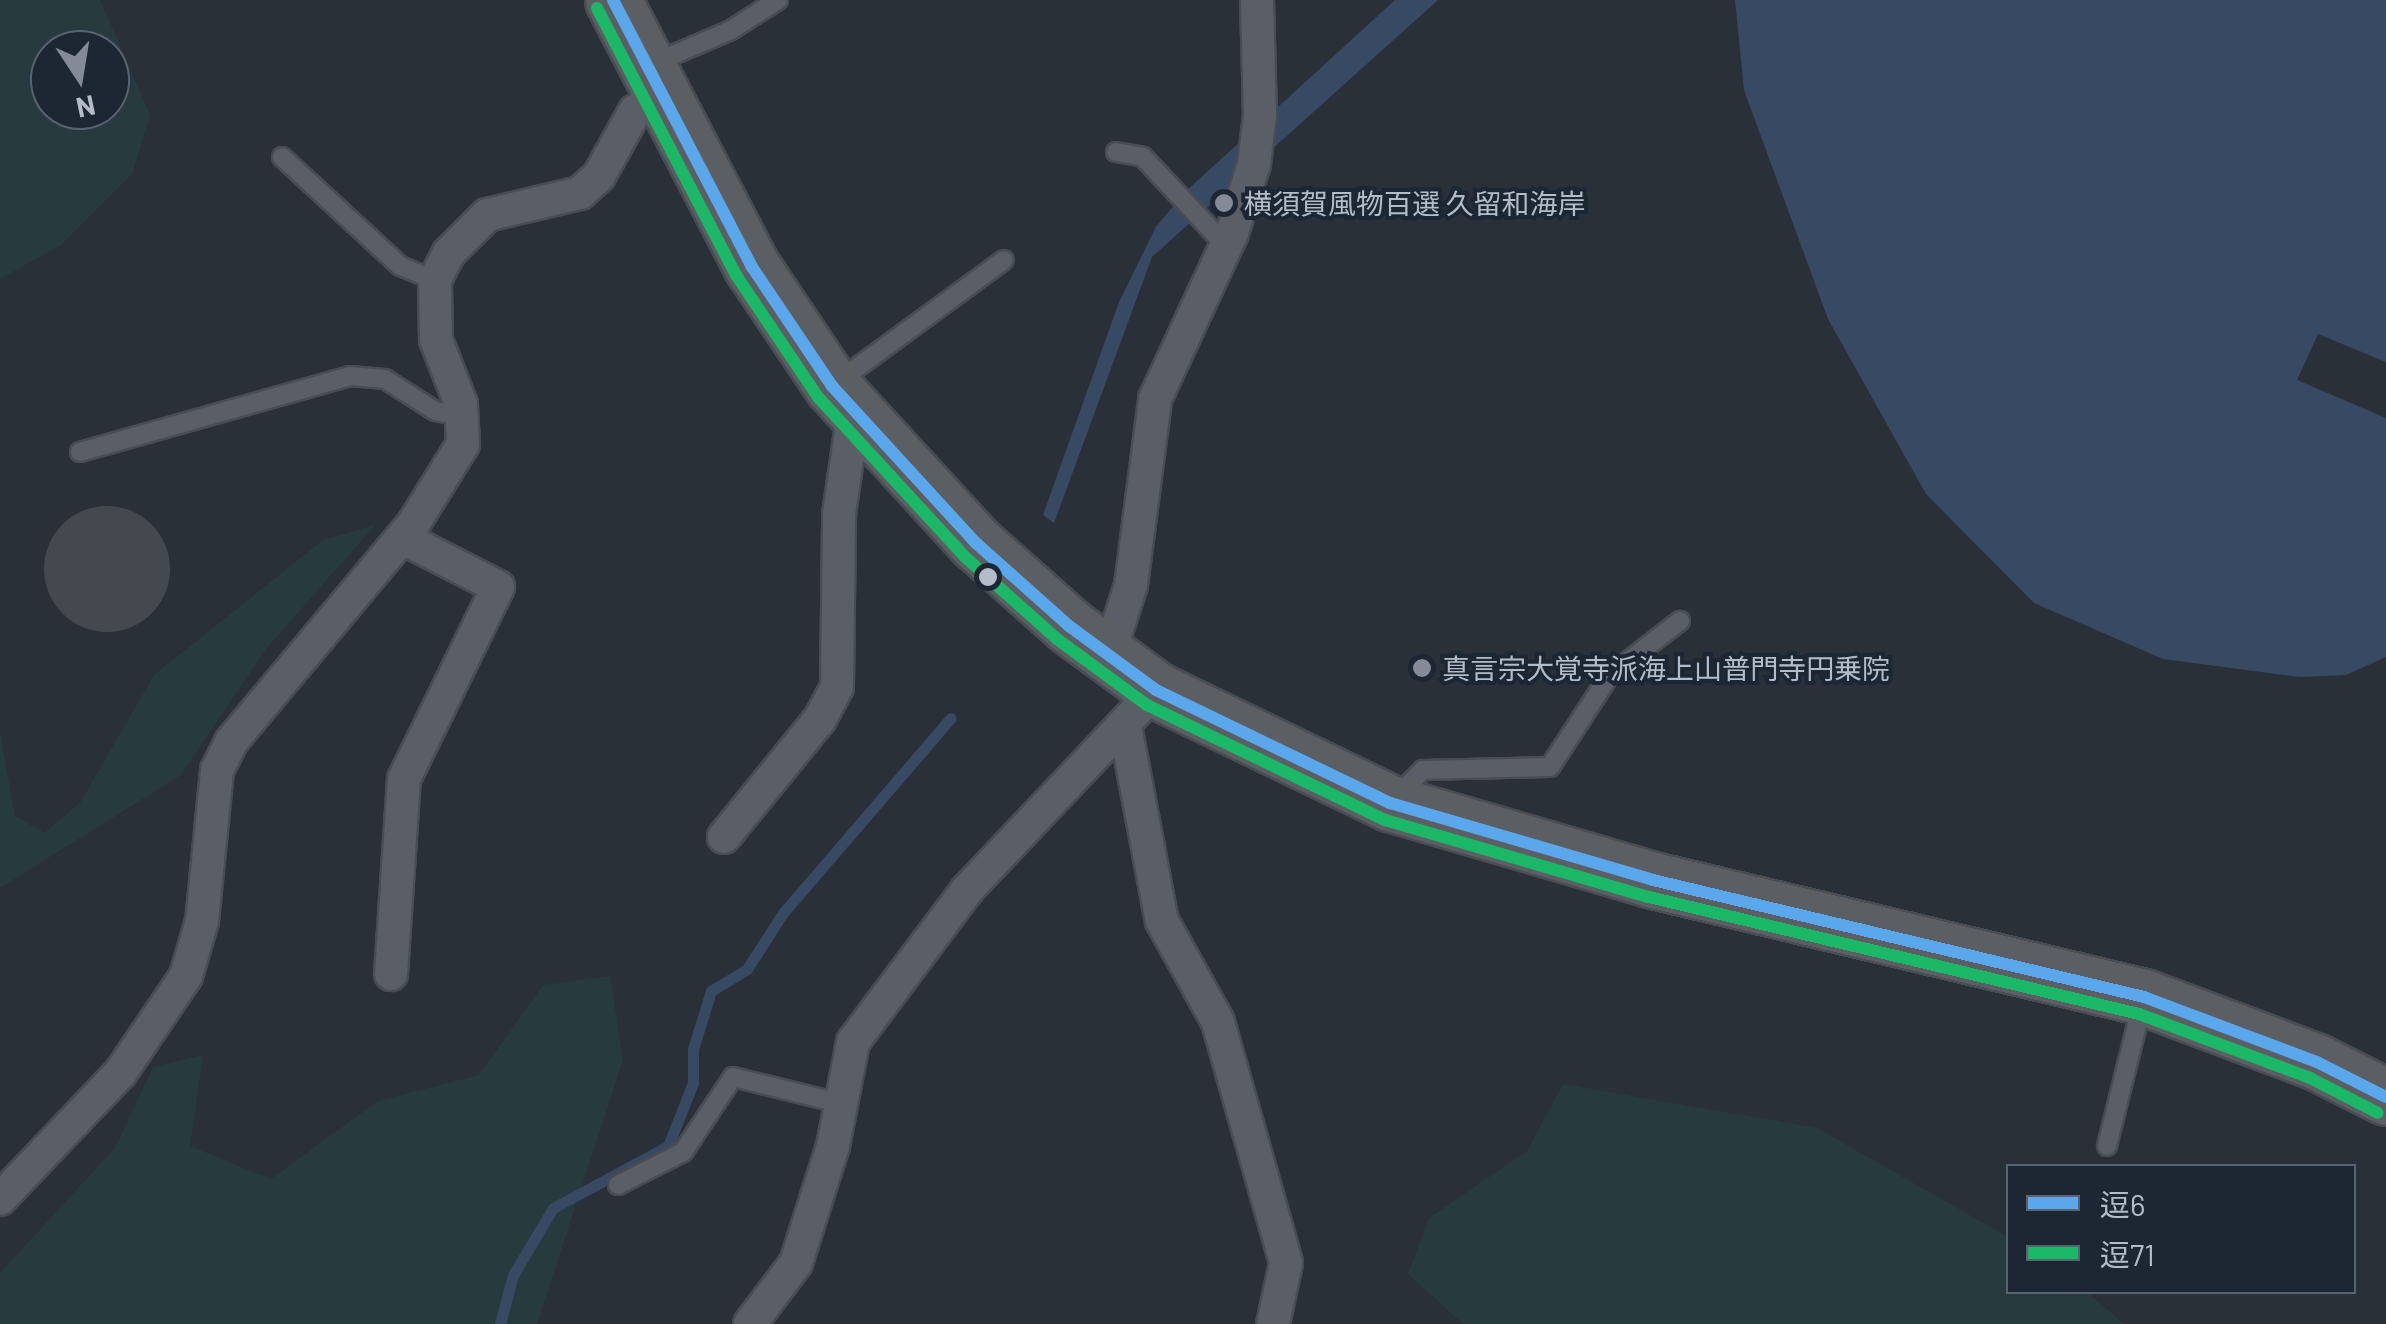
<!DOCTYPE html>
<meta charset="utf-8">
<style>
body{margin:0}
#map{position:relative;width:2386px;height:1324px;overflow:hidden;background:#2a3038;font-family:Barlow,"Noto Sans JP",sans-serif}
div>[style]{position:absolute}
.green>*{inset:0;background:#273a3e}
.water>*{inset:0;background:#384963}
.stream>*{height:11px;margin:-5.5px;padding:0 5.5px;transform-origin:5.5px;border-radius:5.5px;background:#384963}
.building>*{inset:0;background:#444950}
.round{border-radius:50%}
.roads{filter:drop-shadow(2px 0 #484c53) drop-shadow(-2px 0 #484c53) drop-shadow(0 2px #484c53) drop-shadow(0 -2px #484c53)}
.service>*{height:18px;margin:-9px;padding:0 9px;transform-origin:9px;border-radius:9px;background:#5a5e66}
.minor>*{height:32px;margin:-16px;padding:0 16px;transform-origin:16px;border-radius:16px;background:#5a5e66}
.trunk>*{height:55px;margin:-27.5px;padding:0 27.5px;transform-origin:27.5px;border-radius:27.5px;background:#5b5f64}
.bus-1>*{height:12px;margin:-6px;padding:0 6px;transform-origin:6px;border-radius:6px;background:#5aa8eb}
.bus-2>*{height:12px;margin:-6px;padding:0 6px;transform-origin:6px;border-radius:6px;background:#1ab867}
.dots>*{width:28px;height:28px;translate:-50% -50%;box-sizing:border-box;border:5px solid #1d2633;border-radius:50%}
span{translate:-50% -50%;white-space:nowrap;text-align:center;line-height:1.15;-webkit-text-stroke:8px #1d2633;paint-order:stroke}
.poi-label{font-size:28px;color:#b4bcc9}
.left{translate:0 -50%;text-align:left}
.legend{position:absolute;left:2006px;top:1164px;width:350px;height:130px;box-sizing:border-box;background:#1d2633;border:2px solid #59626f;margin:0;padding:12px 18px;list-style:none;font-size:30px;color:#b4bcc9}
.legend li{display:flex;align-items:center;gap:20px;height:50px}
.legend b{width:50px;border:2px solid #59626f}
.north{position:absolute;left:30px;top:30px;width:100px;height:100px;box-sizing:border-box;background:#1d2633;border:2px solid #59626f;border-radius:50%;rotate:168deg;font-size:28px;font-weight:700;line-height:40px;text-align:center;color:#b4bcc9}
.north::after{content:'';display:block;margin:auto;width:35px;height:45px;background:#848b96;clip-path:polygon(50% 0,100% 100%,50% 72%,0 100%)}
</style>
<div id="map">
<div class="green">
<i style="clip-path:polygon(evenodd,0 0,100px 0,150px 115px,132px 174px,61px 245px,0 279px,0 0,110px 50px,110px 110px,50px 110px,50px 50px,110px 50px)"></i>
<i style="clip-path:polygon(375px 525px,266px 649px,181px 775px,0 888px,0 733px,15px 816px,44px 833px,80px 803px,154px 675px,323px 540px)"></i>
<i style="clip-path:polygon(610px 976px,623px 1060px,537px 1324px,0 1324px,0 1273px,115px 1148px,153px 1067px,203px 1055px,190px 1146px,271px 1179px,378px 1101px,479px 1075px,543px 985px)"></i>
<i style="clip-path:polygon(1563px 1084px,1817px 1128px,2008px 1237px,2008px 1292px,2087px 1292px,2124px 1324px,1463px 1324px,1408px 1274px,1429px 1218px,1527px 1151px)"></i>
</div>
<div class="water">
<i style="clip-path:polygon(1395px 0,1438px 0,1152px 257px,1054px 523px,1043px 515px,1119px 302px,1156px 227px,1184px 193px)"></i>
<i style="clip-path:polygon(1735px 0,2386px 0,2386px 362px,2318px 334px,2297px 380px,2386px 418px,2386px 657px,2346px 675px,2300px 677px,2163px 659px,2034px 603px,1926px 494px,1828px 319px,1744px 90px)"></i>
</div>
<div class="stream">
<i style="left:500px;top:1324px;width:51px;rotate:-75.1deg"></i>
<i style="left:513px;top:1275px;width:78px;rotate:-59.2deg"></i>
<i style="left:553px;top:1208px;width:131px;rotate:-28.3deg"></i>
<i style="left:668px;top:1146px;width:68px;rotate:-68.4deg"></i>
<i style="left:693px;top:1083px;width:34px;rotate:-90deg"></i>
<i style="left:693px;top:1049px;width:61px;rotate:-72.8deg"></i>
<i style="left:711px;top:991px;width:42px;rotate:-31.4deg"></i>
<i style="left:747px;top:969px;width:67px;rotate:-57.3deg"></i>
<i style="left:783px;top:913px;width:257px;rotate:-49.3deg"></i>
</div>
<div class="building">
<i class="round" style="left:44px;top:506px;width:126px;height:126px"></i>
</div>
<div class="roads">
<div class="service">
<i style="left:654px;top:63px;width:84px;rotate:-23.2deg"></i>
<i style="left:731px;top:30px;width:56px;rotate:-32.6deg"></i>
<i style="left:1116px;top:152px;width:27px;rotate:10deg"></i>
<i style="left:1143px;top:157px;width:122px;rotate:47deg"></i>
<i style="left:282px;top:157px;width:161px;rotate:42.7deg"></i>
<i style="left:400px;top:266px;width:38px;rotate:22deg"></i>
<i style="left:836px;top:383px;width:208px;rotate:-36.2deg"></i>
<i style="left:80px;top:452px;width:280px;rotate:-15.7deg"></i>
<i style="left:350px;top:376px;width:35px;rotate:5deg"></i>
<i style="left:385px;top:379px;width:59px;rotate:32.6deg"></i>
<i style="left:435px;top:411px;width:26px;rotate:11deg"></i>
<i style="left:1395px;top:798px;width:40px;rotate:-45deg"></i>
<i style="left:1423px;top:770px;width:127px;rotate:-1.4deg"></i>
<i style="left:1550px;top:767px;width:108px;rotate:-57deg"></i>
<i style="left:1609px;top:676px;width:90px;rotate:-37.8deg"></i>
<i style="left:2107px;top:1146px;width:149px;rotate:-76.1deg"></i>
<i style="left:618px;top:1185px;width:73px;rotate:-26.9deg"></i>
<i style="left:683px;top:1152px;width:90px;rotate:-56.3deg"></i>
<i style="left:733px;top:1077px;width:109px;rotate:13.8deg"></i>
</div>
<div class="minor">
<i style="left:1109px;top:654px;width:72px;rotate:-72.3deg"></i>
<i style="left:1131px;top:585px;width:188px;rotate:-82.6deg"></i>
<i style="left:1155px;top:399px;width:183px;rotate:-65.1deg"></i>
<i style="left:1232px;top:233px;width:72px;rotate:-72.3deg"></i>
<i style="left:1254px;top:164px;width:49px;rotate:-83deg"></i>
<i style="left:1260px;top:115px;width:115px;rotate:-91.5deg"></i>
<i style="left:1125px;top:726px;width:198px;rotate:79.3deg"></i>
<i style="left:1162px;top:921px;width:115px;rotate:61deg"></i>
<i style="left:1218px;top:1022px;width:250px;rotate:74.2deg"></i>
<i style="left:1286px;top:1263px;width:62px;rotate:102deg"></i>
<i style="left:724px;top:837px;width:152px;rotate:-50.9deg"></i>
<i style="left:820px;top:719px;width:36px;rotate:-62deg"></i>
<i style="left:837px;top:687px;width:173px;rotate:-89.3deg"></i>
<i style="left:839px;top:514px;width:104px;rotate:-81.7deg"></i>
<i style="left:391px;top:974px;width:195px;rotate:-86.2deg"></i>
<i style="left:404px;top:779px;width:214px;rotate:-63.9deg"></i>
<i style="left:498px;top:587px;width:107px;rotate:-152.7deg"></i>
<i style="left:0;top:1199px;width:175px;rotate:-46.4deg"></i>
<i style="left:121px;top:1072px;width:116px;rotate:-55.9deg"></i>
<i style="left:186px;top:976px;width:57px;rotate:-73.8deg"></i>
<i style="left:202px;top:921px;width:152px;rotate:-84.3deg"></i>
<i style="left:217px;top:770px;width:31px;rotate:-63deg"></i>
<i style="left:231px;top:742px;width:285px;rotate:-50.1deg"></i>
<i style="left:414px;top:523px;width:93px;rotate:-58.2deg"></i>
<i style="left:463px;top:444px;width:40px;rotate:-92.9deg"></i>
<i style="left:461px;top:404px;width:69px;rotate:-111.3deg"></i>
<i style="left:436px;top:340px;width:60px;rotate:-91deg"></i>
<i style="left:435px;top:280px;width:30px;rotate:-63deg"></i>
<i style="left:449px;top:253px;width:54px;rotate:-45deg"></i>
<i style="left:487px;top:215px;width:96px;rotate:-13.3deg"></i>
<i style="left:580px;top:193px;width:25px;rotate:-42deg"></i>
<i style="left:599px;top:176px;width:74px;rotate:-61deg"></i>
<i style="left:635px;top:111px;width:32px;rotate:-30deg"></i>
<i style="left:750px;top:1324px;width:76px;rotate:-53deg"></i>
<i style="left:796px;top:1263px;width:123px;rotate:-72.5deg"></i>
<i style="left:833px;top:1146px;width:106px;rotate:-79.1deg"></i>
<i style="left:853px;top:1042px;width:190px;rotate:-53.1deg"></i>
<i style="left:967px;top:890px;width:275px;rotate:-46.6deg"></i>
</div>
<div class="trunk">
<i style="left:613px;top:0;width:301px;rotate:62.5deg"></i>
<i style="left:752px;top:267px;width:143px;rotate:56.1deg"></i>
<i style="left:832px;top:386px;width:213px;rotate:47.5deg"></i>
<i style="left:976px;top:543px;width:125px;rotate:41.7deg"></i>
<i style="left:1069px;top:626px;width:108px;rotate:36.3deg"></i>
<i style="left:1156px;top:690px;width:260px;rotate:25.8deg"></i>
<i style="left:1390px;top:803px;width:274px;rotate:16.3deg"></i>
<i style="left:1653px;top:880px;width:505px;rotate:13.4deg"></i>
<i style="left:2144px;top:997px;width:185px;rotate:20.6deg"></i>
<i style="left:2317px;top:1062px;width:77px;rotate:26.9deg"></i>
</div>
</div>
<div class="bus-1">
<i style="left:613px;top:0;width:301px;rotate:62.5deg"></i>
<i style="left:752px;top:267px;width:143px;rotate:56.1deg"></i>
<i style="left:832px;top:386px;width:213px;rotate:47.5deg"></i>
<i style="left:976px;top:543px;width:125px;rotate:41.7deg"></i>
<i style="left:1069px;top:626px;width:108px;rotate:36.3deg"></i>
<i style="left:1156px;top:690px;width:260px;rotate:25.8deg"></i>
<i style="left:1390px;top:803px;width:274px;rotate:16.3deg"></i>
<i style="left:1653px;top:880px;width:505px;rotate:13.4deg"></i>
<i style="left:2144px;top:997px;width:185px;rotate:20.6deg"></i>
<i style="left:2317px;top:1062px;width:77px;rotate:26.9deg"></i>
</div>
<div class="bus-2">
<i style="left:597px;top:8px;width:301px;rotate:62.5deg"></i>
<i style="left:736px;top:275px;width:147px;rotate:56.1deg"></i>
<i style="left:818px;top:397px;width:216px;rotate:47.4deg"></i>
<i style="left:964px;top:556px;width:125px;rotate:41.7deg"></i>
<i style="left:1057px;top:639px;width:112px;rotate:36.3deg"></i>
<i style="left:1147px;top:705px;width:264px;rotate:25.8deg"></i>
<i style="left:1385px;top:820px;width:275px;rotate:16.3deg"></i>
<i style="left:1649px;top:897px;width:504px;rotate:13.43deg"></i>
<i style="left:2139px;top:1014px;width:183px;rotate:20.5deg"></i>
<i style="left:2310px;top:1078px;width:76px;rotate:27.2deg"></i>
</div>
<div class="dots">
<i style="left:1224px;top:203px;background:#848b96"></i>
<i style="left:988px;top:577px;background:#b4bcc9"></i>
<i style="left:1422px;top:668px;background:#848b96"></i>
</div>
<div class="poi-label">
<span class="left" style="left:1244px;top:203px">横須賀風物百選 久留和海岸</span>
<span class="left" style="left:1442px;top:668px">真言宗大覚寺派海上山普門寺円乗院</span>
</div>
<ul class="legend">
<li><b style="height:12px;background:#5aa8eb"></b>逗6</li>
<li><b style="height:12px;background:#1ab867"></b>逗71</li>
</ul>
<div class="north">N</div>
</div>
